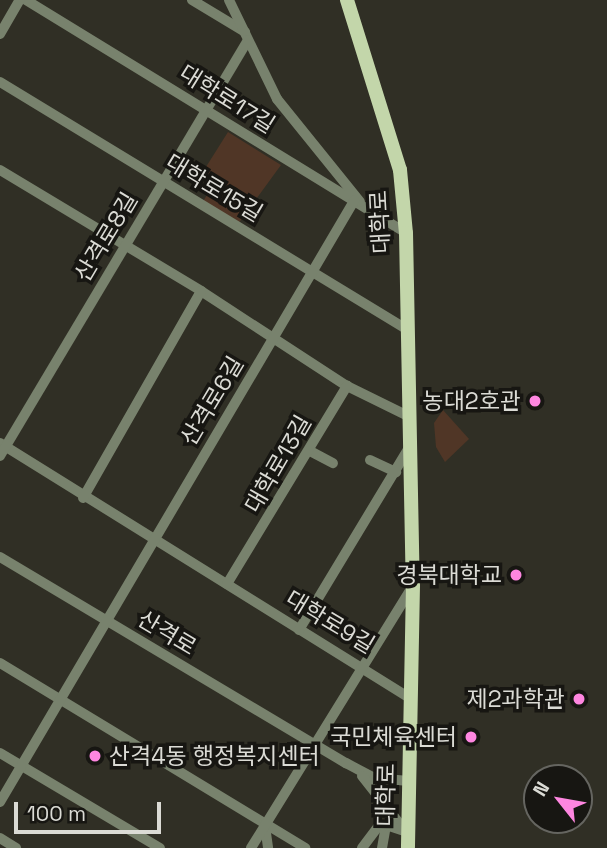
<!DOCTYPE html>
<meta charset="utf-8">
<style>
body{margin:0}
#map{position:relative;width:607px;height:848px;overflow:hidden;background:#302f25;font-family:"Space Grotesk","Noto Sans KR",sans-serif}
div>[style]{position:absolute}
.green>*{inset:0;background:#503626}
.minor>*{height:10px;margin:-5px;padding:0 5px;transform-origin:5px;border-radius:5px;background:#78826d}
.major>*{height:14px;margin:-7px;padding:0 7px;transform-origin:7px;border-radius:7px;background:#c3d6aa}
.dots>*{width:19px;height:19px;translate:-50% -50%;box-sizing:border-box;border:4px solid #171612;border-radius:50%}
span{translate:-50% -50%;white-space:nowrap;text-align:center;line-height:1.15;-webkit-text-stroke:7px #171612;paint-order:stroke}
.street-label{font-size:23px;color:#dbdbd5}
.poi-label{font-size:23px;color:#dbdbd5}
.right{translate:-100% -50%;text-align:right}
.left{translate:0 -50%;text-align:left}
.north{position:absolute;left:523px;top:764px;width:70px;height:70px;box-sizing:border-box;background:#171612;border:2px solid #656560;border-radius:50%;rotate:301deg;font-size:19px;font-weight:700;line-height:28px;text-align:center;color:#dbdbd5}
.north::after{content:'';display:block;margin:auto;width:24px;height:32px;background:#fe86e0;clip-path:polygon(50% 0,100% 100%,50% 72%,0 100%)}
.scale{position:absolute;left:14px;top:802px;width:147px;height:32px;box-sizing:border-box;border:4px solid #dbdbd5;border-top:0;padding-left:9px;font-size:21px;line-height:24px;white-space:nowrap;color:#dbdbd5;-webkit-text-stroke:5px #171612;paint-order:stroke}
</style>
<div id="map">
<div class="green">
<i style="clip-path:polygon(228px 132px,281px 165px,238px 224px,202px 203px,212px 187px,199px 178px)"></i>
<i style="clip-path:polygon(443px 410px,469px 439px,445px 462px,436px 447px,434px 423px)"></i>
</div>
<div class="minor">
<i style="left:26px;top:0;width:446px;rotate:31.5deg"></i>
<i style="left:192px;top:0;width:62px;rotate:31.1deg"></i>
<i style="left:229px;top:0;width:110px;rotate:64.1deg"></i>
<i style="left:277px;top:99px;width:132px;rotate:51.1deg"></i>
<i style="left:0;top:34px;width:39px;rotate:-60deg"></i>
<i style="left:0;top:82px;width:475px;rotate:31.3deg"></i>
<i style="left:0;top:170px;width:235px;rotate:31deg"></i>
<i style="left:201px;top:291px;width:174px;rotate:33.1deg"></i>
<i style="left:347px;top:386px;width:68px;rotate:26.2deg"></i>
<i style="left:0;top:443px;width:483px;rotate:31.9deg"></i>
<i style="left:310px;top:451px;width:26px;rotate:28deg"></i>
<i style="left:0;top:456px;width:484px;rotate:-59.2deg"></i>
<i style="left:370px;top:460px;width:29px;rotate:25deg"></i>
<i style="left:83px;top:498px;width:238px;rotate:-60.3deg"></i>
<i style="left:0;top:557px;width:403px;rotate:30.8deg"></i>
<i style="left:346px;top:763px;width:32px;rotate:28deg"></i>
<i style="left:374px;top:778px;width:35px;rotate:5deg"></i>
<i style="left:227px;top:584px;width:232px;rotate:-58.8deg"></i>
<i style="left:299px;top:630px;width:211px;rotate:-58.9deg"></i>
<i style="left:0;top:663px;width:357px;rotate:31.2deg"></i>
<i style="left:0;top:753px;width:186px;rotate:30.7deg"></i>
<i style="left:362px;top:776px;width:73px;rotate:51.7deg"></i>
<i style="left:0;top:802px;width:698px;rotate:-59.5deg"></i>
<i style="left:265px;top:826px;width:22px;rotate:82deg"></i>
<i style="left:0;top:838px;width:19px;rotate:32deg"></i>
<i style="left:251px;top:848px;width:308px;rotate:-58.3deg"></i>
<i style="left:362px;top:848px;width:26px;rotate:-53deg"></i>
<i style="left:382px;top:848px;width:23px;rotate:-80deg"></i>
<i style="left:386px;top:825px;width:20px;rotate:18deg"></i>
</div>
<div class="major">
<i style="left:347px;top:0;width:178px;rotate:72.7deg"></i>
<i style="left:400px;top:170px;width:63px;rotate:84.6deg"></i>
<i style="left:406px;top:233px;width:352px;rotate:88.9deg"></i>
<i style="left:413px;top:585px;width:263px;rotate:91.1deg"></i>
</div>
<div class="dots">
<i style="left:535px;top:401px;background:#fe86e0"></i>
<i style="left:516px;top:575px;background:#fe86e0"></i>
<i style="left:579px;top:699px;background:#fe86e0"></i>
<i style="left:471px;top:737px;background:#fe86e0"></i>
<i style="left:95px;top:756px;background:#fe86e0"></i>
</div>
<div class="street-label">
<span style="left:227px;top:99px;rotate:32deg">대학로17길</span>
<span style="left:214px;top:188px;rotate:31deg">대학로15길</span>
<span style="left:380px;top:222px;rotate:-93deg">대학로</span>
<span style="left:106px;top:237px;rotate:-59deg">산격로8길</span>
<span style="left:212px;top:401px;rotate:-59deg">산격로6길</span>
<span style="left:278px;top:464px;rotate:-60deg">대학로13길</span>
<span style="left:330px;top:622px;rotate:31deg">대학로9길</span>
<span style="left:167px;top:633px;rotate:31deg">산격로</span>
<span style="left:386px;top:795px;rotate:-89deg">대학로</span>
</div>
<div class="poi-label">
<span class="right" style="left:521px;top:401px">농대2호관</span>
<span class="right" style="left:502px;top:575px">경북대학교</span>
<span class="right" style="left:565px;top:699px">제2과학관</span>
<span class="right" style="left:457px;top:737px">국민체육센터</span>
<span class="left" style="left:109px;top:756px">산격4동 행정복지센터</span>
</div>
<div class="north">N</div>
<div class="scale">100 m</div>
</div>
